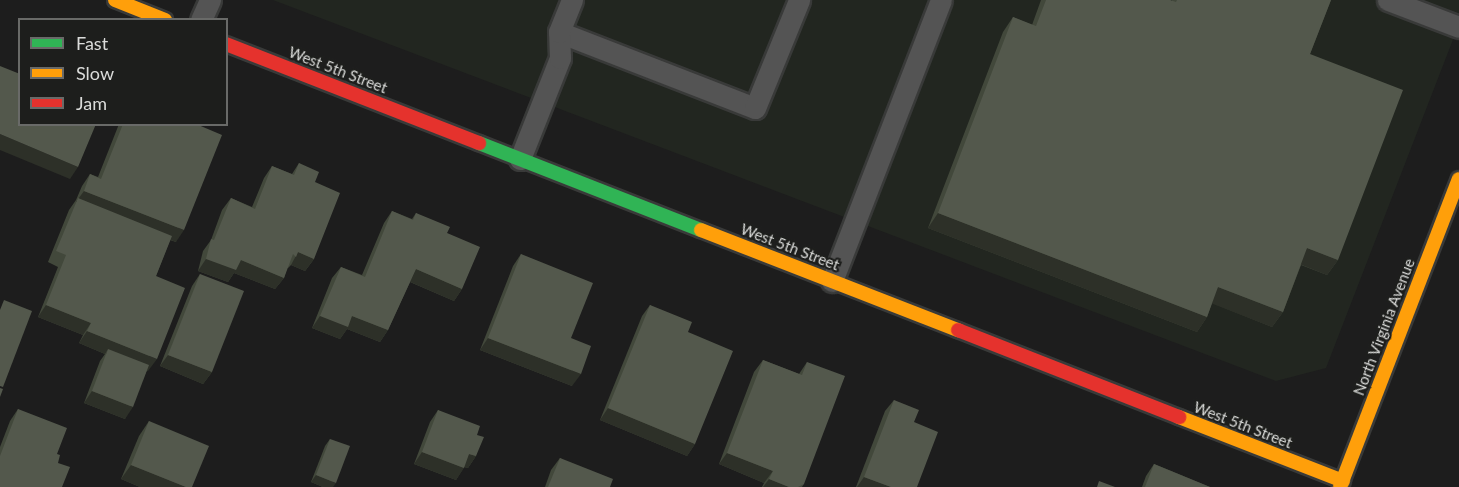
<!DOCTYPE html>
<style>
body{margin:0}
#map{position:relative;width:1459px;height:487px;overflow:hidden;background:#1d1d1d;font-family:Lato,sans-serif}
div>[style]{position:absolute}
.built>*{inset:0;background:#222620}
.roads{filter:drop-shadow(2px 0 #393a39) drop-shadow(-2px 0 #393a39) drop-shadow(0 2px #393a39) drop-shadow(0 -2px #393a39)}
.lane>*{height:21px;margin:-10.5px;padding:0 10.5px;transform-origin:10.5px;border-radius:10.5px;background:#545454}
.fast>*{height:14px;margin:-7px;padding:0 7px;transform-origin:7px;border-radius:7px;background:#30b455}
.slow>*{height:14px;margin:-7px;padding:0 7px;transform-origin:7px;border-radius:7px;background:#ff9f0a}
.jam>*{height:14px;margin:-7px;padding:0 7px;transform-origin:7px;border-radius:7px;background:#e5322d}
.wall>*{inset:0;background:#42483b}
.shaded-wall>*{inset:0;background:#2d3028}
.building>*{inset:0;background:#53584c}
span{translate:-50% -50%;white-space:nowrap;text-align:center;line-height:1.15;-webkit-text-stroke:4.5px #1d1e1c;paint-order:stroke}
.street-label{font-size:15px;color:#dbdcda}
.legend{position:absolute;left:18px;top:18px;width:210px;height:108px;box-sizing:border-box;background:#1d1e1c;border:2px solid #696a68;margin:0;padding:8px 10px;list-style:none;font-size:18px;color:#dbdcda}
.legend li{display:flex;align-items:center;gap:12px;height:30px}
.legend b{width:30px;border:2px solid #696a68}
</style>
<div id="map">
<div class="built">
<i style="clip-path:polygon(273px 0,1459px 0,1459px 24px,1326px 368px,1276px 381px)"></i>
</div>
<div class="roads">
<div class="lane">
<i style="left:1388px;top:0;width:76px;rotate:20.8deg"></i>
<i style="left:201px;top:20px;width:22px;rotate:-66deg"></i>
<i style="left:559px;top:32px;width:210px;rotate:21.2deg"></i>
<i style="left:755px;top:108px;width:117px;rotate:-67.8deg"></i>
<i style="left:520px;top:159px;width:109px;rotate:-68.4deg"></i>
<i style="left:560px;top:58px;width:26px;rotate:-92deg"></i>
<i style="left:559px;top:32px;width:35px;rotate:-68deg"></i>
<i style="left:832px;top:281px;width:301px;rotate:-68.8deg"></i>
</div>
<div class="fast">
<i style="left:479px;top:143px;width:238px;rotate:21.4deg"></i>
</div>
<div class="slow">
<i style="left:115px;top:0;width:54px;rotate:21.8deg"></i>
<i style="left:701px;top:230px;width:276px;rotate:21.3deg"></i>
<i style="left:1179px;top:417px;width:176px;rotate:21.3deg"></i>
<i style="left:1340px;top:487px;width:330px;rotate:-68.9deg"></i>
</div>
<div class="jam">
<i style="left:226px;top:44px;width:272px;rotate:21.4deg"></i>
<i style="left:958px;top:330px;width:238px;rotate:21.5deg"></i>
</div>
</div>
<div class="wall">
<i style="clip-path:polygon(1041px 0,1170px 0,1172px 1px,1172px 0,1331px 0,1310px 54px,1338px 260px,1327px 275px,1301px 265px,1283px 312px,1272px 327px,1212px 303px,1207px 317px,1197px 332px,928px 228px,1003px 32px,1013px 17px,1032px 25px)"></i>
<i style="clip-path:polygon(119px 124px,196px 124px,176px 242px,170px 240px,156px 276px,148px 371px,147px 370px,125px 419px,84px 403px,100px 361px,105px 354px,79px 343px,83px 335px,38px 317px,58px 267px,48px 262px,69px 210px,76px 200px,82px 186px,90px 174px,98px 177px)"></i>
<i style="clip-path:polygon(299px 163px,315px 182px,314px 259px,305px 271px,291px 265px,288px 268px,287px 268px,284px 278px,275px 289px,234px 273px,228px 282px,198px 271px,203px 251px,211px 240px,222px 210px,231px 198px,252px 207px,264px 178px,272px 166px,292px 174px)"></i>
<i style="clip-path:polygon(392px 211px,412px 219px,416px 213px,447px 233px,462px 289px,454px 301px,410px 282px,388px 330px,380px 342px,347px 329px,340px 339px,312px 328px,332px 278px,341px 267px,362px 275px,384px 223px)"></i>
<i style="clip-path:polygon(521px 254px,571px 338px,572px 386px,480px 350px,513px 266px)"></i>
<i style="clip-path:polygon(200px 274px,212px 372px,203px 384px,160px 366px,192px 286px)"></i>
<i style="clip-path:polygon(650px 305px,688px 332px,695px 444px,687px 456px,600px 420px,642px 316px)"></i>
<i style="clip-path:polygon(763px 360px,799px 374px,807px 362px,804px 484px,802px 487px,762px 487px,764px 483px,719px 464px,754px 372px)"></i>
<i style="clip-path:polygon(894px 400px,917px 487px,856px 487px,885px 411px)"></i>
<i style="clip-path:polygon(18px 409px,57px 454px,58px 463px,0 487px,0 447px,10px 421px)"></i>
<i style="clip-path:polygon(438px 410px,477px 435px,476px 456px,468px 468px,464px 467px,456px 480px,414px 464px,430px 422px)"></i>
<i style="clip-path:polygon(149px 421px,192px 487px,140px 487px,121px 479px,139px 436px)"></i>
<i style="clip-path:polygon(330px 439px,333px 487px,323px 487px,311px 482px,325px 446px)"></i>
<i style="clip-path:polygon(560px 458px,610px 487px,545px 487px,551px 470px)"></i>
<i style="clip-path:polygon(1154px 464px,1210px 487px,1142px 487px,1146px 476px)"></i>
</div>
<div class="shaded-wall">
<i style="clip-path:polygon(0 134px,78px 167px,70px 179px,0 150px)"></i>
<i style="clip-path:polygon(84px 191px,184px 230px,176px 242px,76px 202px)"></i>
<i style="clip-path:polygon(938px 213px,1207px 317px,1197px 332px,928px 228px)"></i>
<i style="clip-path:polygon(1307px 248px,1338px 260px,1327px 275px,1297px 263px)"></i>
<i style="clip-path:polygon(298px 252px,314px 259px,305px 271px,291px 265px)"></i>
<i style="clip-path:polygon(206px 259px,241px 260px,284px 278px,275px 289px,234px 273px,228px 282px,198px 271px)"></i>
<i style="clip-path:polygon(416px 269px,462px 289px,454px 301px,408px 281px)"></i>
<i style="clip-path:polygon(1218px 287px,1283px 312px,1272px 327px,1208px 302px)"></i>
<i style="clip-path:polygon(46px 305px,91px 323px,83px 335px,38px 317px)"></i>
<i style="clip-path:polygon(320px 316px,352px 316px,388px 330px,380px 342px,347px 329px,340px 339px,312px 328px)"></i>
<i style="clip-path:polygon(87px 331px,157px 359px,148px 371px,106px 354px,108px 349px,105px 354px,79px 343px)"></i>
<i style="clip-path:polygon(488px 338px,581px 374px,572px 386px,480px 350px)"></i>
<i style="clip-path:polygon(168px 355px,212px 372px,203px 384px,160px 366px)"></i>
<i style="clip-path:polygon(92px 391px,133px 407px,125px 419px,84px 403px)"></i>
<i style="clip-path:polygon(608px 408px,695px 444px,687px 456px,600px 420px)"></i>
<i style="clip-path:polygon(422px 452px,464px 468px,456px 480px,414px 464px)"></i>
<i style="clip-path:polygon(727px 453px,773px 471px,764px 483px,719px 464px)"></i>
<i style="clip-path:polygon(469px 454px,476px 456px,468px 468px,461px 466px)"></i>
<i style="clip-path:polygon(131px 465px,186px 487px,140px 487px,121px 479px)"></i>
<i style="clip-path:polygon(316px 475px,336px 483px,333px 487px,323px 487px,311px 482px)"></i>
<i style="clip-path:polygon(864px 477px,891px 487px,857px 487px)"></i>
<i style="clip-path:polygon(769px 479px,789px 487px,763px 487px)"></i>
</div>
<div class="building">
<i style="clip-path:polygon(1046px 0,1170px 0,1176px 2px,1177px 0,1331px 0,1310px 54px,1403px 90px,1338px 260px,1307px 248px,1283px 312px,1218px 287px,1207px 317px,938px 213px,1013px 17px,1036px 26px)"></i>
<i style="clip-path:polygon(0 66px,20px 74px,20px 124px,96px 124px,78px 167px,0 134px)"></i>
<i style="clip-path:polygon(123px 124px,196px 124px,222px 135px,184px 230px,84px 191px,90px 174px,101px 179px)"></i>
<i style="clip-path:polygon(299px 163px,319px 172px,315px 182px,340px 193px,314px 259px,298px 252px,296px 257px,293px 254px,284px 278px,241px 260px,236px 270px,206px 259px,211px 239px,214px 240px,231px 198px,255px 209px,272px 166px,294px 175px)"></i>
<i style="clip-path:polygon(78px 198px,172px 236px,156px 276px,185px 288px,157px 359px,87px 331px,91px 323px,46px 305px,66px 255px,56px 251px)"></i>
<i style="clip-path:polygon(392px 211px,413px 220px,416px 213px,450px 227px,447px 233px,480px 247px,462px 289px,416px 269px,388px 330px,352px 316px,348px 327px,320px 316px,341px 267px,365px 277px)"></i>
<i style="clip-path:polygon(521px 254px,593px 283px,571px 338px,591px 346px,581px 374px,488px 338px)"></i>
<i style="clip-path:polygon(200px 274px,244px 291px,212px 372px,168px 355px)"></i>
<i style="clip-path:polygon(4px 300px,32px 311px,3px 387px,0 386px,0 310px)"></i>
<i style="clip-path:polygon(650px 305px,692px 322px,688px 332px,733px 351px,695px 444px,608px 408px)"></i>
<i style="clip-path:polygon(108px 349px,149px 365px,133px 407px,92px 391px)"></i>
<i style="clip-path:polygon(763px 360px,802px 375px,807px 362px,845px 376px,804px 484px,798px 487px,789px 487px,769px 479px,773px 471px,727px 453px)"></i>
<i style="clip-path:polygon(0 388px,3px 389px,0 397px)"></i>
<i style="clip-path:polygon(894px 400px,919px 410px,914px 422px,938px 432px,917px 487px,891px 487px,864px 477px)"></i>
<i style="clip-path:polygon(18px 409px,67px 428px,57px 454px,60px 455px,58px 463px,70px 467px,62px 487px,0 487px,0 456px)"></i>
<i style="clip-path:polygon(438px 410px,480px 426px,477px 435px,484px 437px,476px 456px,469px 454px,464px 468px,422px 452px)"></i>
<i style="clip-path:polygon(149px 421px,209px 446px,192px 487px,186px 487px,131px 465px)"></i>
<i style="clip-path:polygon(330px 439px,350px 446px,336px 483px,316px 475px)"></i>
<i style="clip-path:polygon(560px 458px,613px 479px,610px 487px,548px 487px)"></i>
<i style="clip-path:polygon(1154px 464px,1210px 487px,1145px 487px)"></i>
<i style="clip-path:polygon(1099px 481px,1115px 487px,1097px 487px)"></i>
</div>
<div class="street-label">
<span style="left:338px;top:70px;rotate:21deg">West 5th Street</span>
<span style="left:790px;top:247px;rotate:21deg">West 5th Street</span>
<span style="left:1384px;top:327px;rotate:-69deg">North Virginia Avenue</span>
<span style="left:1243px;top:425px;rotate:21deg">West 5th Street</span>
</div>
<ul class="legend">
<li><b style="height:8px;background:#30b455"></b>Fast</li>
<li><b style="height:8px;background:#ff9f0a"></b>Slow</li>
<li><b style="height:8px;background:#e5322d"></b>Jam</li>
</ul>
</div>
